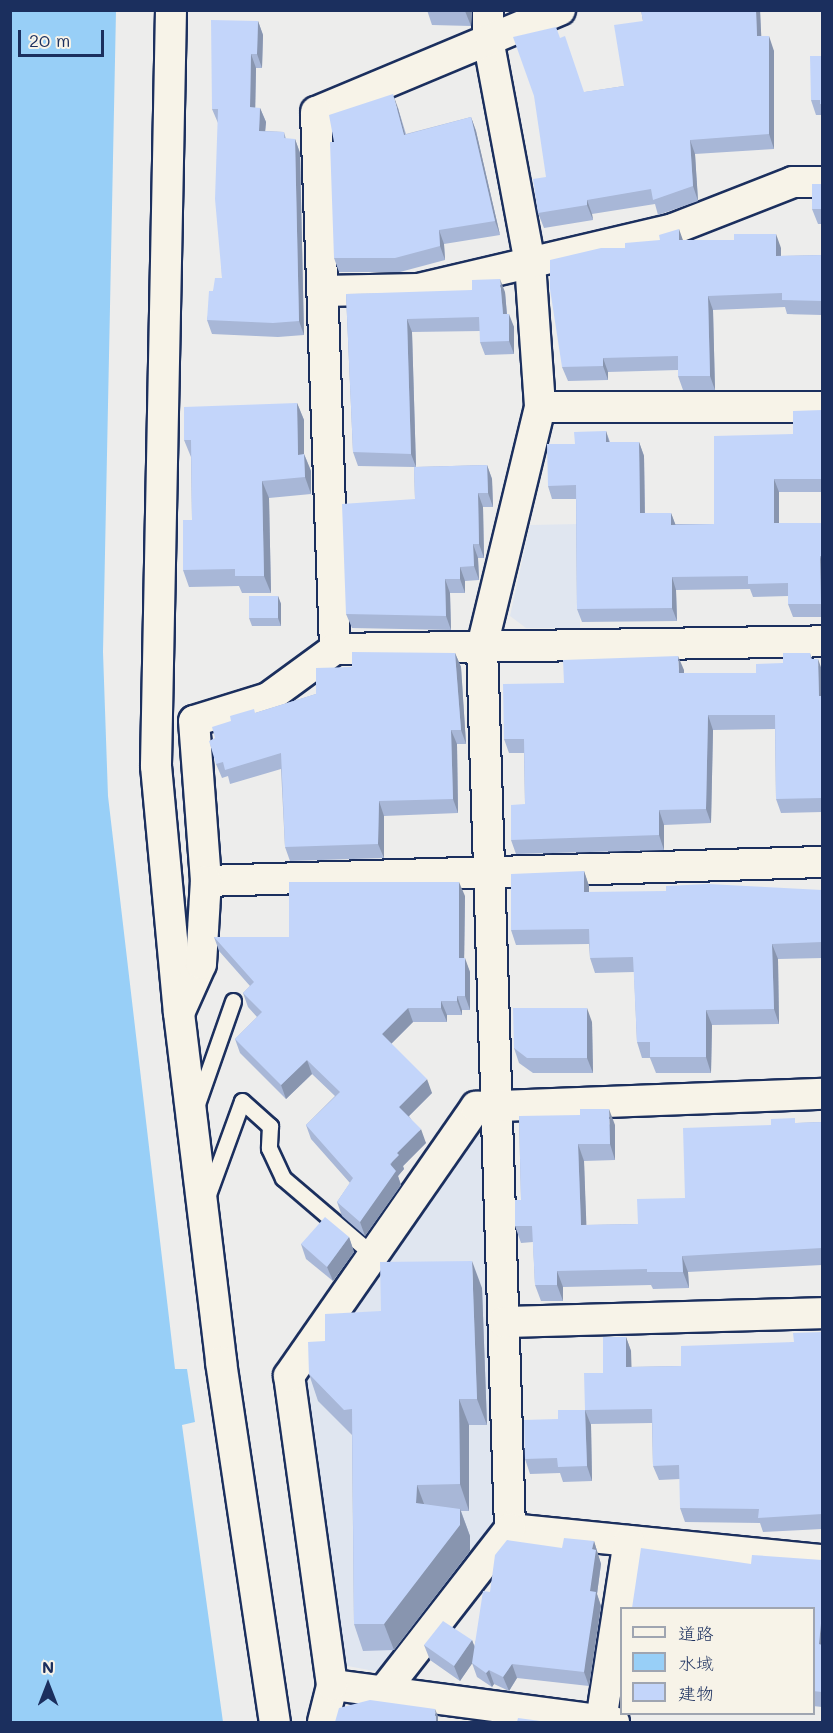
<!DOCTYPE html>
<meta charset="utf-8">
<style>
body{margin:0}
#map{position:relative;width:833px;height:1733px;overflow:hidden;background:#ededec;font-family:Mali,"Klee One",sans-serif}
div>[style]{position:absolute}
.built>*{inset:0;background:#e0e6f0}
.water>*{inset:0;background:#98cff7}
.roads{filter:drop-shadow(2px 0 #1b2f5e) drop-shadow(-2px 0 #1b2f5e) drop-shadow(0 2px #1b2f5e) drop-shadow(0 -2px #1b2f5e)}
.lane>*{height:15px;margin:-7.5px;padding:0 7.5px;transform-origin:7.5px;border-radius:7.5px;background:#f7f3e8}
.street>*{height:30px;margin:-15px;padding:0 15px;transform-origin:15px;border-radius:15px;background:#f7f3e8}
.wall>*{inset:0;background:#a8b7d7}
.shaded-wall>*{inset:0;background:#8895af}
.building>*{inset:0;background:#c3d5fa}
span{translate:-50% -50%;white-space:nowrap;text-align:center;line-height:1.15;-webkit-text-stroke:4.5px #f7f3e8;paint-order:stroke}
.frame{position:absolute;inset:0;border:12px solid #1b2f5e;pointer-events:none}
.legend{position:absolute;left:620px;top:1607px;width:195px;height:108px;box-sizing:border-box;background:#f7f3e8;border:2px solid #9fa5b1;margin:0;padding:8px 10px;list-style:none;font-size:18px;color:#1b2f5e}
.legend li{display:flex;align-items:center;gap:12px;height:30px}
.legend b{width:30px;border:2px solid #9fa5b1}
.north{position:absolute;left:18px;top:1655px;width:60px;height:60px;-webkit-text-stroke:4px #f7f3e8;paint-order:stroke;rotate:0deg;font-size:16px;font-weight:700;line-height:24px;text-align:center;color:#1b2f5e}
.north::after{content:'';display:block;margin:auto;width:21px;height:27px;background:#1b2f5e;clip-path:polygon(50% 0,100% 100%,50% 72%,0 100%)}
.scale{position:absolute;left:18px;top:30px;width:86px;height:27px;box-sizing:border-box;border:3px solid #1b2f5e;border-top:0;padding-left:8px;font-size:18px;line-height:21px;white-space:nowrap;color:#1b2f5e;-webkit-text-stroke:4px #f7f3e8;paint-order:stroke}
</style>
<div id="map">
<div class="built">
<i style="clip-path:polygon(579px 524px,580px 628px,526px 628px,510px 616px,530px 525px)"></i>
<i style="clip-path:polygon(475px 1134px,485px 1139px,498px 1528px,390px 1674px,337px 1664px,299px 1379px)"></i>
</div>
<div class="water">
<i style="clip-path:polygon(11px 10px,116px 11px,103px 652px,108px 796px,175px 1369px,187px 1369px,195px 1422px,182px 1425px,223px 1722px,11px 1722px)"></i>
</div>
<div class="roads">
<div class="lane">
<i style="left:197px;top:1104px;width:109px;rotate:-70.7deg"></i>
<i style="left:206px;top:1200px;width:105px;rotate:-70deg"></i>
<i style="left:242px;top:1101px;width:38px;rotate:42deg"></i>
<i style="left:270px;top:1126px;width:22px;rotate:93deg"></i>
<i style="left:269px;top:1148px;width:33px;rotate:65deg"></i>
<i style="left:283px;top:1178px;width:118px;rotate:40.5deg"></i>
</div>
<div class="street">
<i style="left:171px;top:10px;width:756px;rotate:91.14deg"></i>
<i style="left:156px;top:766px;width:248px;rotate:84.7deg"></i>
<i style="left:179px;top:1013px;width:352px;rotate:83.1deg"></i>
<i style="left:221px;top:1362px;width:364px;rotate:81.5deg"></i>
<i style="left:488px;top:10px;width:29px;rotate:90deg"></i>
<i style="left:488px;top:39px;width:228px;rotate:79.4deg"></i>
<i style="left:530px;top:263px;width:144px;rotate:86deg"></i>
<i style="left:540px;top:407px;width:247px;rotate:103.6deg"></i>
<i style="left:482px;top:647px;width:882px;rotate:88.18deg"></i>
<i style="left:510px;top:1529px;width:314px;rotate:5.7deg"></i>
<i style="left:560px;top:10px;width:264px;rotate:157.3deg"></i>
<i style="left:316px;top:112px;width:537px;rotate:87.97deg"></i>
<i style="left:335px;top:649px;width:487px;rotate:-0.9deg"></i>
<i style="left:322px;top:291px;width:96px;rotate:-1.2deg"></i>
<i style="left:418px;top:289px;width:262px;rotate:-13.2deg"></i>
<i style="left:673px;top:229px;width:129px;rotate:-21.4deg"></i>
<i style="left:793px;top:182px;width:29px"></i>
<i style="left:540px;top:407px;width:282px"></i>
<i style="left:335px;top:649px;width:83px;rotate:143.8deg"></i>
<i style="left:268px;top:698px;width:77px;rotate:162.7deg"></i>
<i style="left:194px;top:721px;width:160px;rotate:85.7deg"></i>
<i style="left:206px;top:881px;width:616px;rotate:-1.77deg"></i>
<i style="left:180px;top:1011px;width:51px;rotate:-65.9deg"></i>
<i style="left:201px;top:964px;width:83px;rotate:-86.6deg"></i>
<i style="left:504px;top:1322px;width:318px;rotate:-1.6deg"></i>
<i style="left:383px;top:1692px;width:207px;rotate:-52.1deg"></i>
<i style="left:601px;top:1721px;width:182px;rotate:-81.2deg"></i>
<i style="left:323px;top:1722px;width:38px;rotate:-76deg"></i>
<i style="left:614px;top:1722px;width:284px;rotate:-172.5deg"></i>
<i style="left:332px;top:1685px;width:312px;rotate:-97.9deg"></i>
<i style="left:289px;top:1376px;width:328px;rotate:-55.2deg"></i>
<i style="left:476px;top:1107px;width:346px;rotate:-2.2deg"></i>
</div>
</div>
<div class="wall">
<i style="clip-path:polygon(427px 10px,472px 10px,471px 26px,432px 25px)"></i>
<i style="clip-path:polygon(641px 10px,760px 10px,761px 36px,774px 51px,774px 149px,695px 154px,698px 201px,658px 215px,655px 204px,592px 214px,593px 220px,544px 228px,538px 213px,546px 177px,585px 92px,624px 86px,643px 21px)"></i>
<i style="clip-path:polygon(258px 21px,263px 35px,262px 68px,256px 68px,255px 108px,260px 108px,266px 122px,265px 131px,284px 132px,286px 139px,295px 139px,300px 153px,304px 335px,278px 337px,212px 334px,207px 320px,213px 291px,222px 278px,218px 123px,212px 109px)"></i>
<i style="clip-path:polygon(822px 56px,822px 115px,816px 115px,811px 100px)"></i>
<i style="clip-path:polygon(398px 108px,406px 134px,471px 117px,476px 131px,500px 235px,444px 244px,445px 260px,400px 272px,339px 272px,334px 258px,334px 142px)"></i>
<i style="clip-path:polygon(822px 184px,822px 224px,818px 224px,812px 209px)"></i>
<i style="clip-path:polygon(683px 240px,781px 248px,781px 256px,822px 255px,822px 315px,787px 314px,785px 307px,713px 310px,715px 390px,683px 390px,678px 376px,678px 370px,608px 372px,608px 380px,568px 381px,562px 367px,625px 248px)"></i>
<i style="clip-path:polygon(505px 292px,507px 314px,514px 327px,514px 354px,485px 355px,480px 342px,480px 331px,412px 332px,416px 467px,487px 465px,492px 479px,493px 507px,483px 507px,484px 558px,478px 558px,479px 580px,465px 581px,465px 593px,450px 593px,451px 630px,352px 628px,346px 614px,415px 499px,414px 467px,358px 466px,353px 452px,346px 294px)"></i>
<i style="clip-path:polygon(297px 403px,304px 420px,304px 454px,311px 471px,311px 494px,269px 498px,271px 593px,242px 593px,239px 586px,189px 587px,183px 570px,192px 520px,191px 457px,184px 440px)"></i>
<i style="clip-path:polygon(822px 410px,822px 492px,779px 492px,779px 523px,822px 523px,822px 617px,793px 617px,788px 604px,788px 596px,753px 597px,750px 589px,676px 590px,677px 621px,582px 622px,577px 609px,576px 499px,552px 499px,548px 486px,575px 444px,606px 431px,610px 442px,639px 442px,644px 456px,645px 513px,671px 513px,675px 524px,714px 524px,793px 434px)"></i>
<i style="clip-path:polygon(278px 596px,281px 604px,281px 626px,252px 626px,249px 618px)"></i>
<i style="clip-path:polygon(455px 653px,461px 667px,466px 744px,457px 744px,458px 813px,384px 816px,384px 858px,290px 861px,285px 847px,281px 769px,230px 784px,228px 776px,222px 778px,216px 764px,215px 738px,255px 713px,316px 694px,352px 667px)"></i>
<i style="clip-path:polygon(810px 653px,812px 659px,822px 670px,822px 812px,781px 813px,776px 799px,775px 729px,713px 730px,711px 823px,664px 825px,664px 850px,516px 854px,511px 840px,525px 804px,524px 753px,509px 753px,504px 739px,564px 683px,684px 670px,684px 673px,756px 673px)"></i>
<i style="clip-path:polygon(584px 871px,589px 886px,589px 892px,822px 892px,822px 958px,778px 959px,779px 1024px,712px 1025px,711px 1073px,656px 1073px,650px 1058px,642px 1058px,637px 1042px,634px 972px,595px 973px,590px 958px,589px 944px,516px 945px,511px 930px)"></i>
<i style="clip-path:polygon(465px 896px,464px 958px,470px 972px,470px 1010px,462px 1010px,462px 1015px,447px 1015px,447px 1022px,413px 1022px,391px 1044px,432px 1093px,409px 1116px,426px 1143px,403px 1166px,404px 1169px,398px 1176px,401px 1185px,365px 1236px,342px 1216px,337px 1202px,350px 1183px,311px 1139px,306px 1125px,335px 1096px,312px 1074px,286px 1099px,240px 1053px,235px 1039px,257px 1017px,248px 1007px,243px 993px,250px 986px,219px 951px,214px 937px,289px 937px)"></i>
<i style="clip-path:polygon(592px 1022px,593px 1073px,533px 1073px,519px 1063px,514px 1048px)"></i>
<i style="clip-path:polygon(519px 1116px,615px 1125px,615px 1160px,584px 1161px,586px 1225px,638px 1224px,685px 1198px,771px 1125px,797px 1123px,822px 1122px,822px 1265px,688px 1272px,689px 1288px,653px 1289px,651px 1285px,563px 1287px,563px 1301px,541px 1301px,535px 1285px,533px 1242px,521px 1243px,515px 1226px,521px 1200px)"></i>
<i style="clip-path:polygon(349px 1237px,354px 1252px,333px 1281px,306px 1259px,301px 1244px)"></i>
<i style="clip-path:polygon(482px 1288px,487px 1425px,469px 1425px,469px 1511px,461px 1511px,470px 1536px,470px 1551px,394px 1650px,363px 1651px,354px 1624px,352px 1435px,318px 1401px,309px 1374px,325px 1341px,381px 1311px)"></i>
<i style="clip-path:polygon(822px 1332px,822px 1529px,763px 1532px,760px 1523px,685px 1522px,680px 1508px,680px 1479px,659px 1480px,653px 1466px,652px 1423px,591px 1424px,592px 1481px,563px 1482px,560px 1473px,530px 1474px,525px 1459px,558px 1419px,585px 1410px,603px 1373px,626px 1337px,631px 1351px,631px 1367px,681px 1366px,794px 1342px)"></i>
<i style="clip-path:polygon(594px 1541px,601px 1564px,597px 1594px,601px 1606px,589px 1686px,517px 1678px,509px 1691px,494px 1684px,492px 1687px,477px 1677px,472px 1663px,460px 1681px,430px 1660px,424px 1645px,472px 1640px,474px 1647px,490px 1592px,562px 1548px)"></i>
<i style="clip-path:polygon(822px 1560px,822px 1707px,813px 1706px,813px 1608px,751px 1564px)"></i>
</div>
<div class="shaded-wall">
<i style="clip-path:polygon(466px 10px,472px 10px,471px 26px,465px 11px)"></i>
<i style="clip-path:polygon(756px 10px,760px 10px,762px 51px,757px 36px)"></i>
<i style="clip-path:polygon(258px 21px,263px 35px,262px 68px,257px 54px)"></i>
<i style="clip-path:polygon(769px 36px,774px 51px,774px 149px,769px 134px)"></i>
<i style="clip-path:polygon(251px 54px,256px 68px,255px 121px,250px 107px)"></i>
<i style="clip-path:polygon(393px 94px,398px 108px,409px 149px,404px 135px)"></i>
<i style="clip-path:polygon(260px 108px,266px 122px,264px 145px,259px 131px)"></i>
<i style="clip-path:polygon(471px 117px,476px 131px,500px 235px,495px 221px)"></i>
<i style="clip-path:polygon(295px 139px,300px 153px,304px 335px,299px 321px)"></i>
<i style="clip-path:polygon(690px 140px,695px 154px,698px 201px,693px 186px)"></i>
<i style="clip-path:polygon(587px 200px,592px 214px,593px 220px,587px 205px)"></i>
<i style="clip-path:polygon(679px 229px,684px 243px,679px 240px)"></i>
<i style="clip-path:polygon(439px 230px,444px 244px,445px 260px,440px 246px)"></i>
<i style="clip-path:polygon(776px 234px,781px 248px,781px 270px,776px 256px)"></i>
<i style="clip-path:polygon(500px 279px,505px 292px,508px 328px,503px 314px)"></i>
<i style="clip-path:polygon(708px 296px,713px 310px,715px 390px,710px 376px)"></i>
<i style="clip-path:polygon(509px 314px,514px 327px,514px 354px,509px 341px)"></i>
<i style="clip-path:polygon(407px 319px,412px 332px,416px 467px,411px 454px)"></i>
<i style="clip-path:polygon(603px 358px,608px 372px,608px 380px,603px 366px)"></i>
<i style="clip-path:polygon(297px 403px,304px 420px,304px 472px,298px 455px)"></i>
<i style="clip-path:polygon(606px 431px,610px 445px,606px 442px)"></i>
<i style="clip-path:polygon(639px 442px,644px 456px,645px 526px,640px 513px)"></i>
<i style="clip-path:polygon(304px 454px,311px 471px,311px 494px,305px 477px)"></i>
<i style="clip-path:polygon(487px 465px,492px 479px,493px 507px,488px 493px)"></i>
<i style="clip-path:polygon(774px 479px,779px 492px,779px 536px,774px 523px)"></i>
<i style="clip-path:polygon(262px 481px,269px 498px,271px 593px,264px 576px)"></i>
<i style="clip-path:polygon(478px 493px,483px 507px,484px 558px,479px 544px)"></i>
<i style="clip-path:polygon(671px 513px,676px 526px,671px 525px)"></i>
<i style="clip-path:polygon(473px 544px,478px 558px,479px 580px,474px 566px)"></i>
<i style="clip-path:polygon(820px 556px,822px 562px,822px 608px,821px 604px)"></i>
<i style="clip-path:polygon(460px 567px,465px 581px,465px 593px,460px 579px)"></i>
<i style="clip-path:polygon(672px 577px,676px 590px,677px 621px,672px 608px)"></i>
<i style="clip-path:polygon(445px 579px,450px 593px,451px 630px,446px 616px)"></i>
<i style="clip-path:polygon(278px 596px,281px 604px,281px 626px,278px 618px)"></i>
<i style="clip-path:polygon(455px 653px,461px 667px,466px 744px,461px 730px)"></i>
<i style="clip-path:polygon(678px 656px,684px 670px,684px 688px,679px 673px)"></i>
<i style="clip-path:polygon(818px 659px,822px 670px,822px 707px,819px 696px)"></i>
<i style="clip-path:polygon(708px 715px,713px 730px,711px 823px,706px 809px)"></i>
<i style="clip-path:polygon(451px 730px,457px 744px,458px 813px,453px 799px)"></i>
<i style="clip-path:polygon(379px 801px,384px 816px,384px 858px,378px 844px)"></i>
<i style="clip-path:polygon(659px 810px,664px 825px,664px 850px,659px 835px)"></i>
<i style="clip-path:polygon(584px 871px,589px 886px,589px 908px,584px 892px)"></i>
<i style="clip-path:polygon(459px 882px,465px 896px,464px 972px,459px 958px)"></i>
<i style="clip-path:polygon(772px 944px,778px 959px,779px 1024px,774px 1009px)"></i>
<i style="clip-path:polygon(465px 958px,470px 972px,470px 1010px,465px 996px)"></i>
<i style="clip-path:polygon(457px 996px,462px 1010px,462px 1015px,457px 1001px)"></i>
<i style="clip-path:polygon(441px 1001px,447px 1015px,447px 1022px,441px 1008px)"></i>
<i style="clip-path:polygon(408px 1008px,413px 1022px,387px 1048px,382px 1034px)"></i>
<i style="clip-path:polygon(587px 1008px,592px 1022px,593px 1073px,587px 1058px)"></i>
<i style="clip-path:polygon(706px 1010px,712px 1025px,711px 1073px,706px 1057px)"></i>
<i style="clip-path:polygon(307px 1060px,312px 1074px,286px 1099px,281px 1085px)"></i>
<i style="clip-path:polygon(427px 1079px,432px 1093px,404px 1121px,399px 1107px)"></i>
<i style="clip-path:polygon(609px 1109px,615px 1125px,615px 1160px,610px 1144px)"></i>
<i style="clip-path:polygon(421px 1129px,426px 1143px,403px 1166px,404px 1169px,398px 1176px,401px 1185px,365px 1236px,360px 1222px,397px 1153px)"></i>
<i style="clip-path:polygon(578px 1144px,584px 1161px,587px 1241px,581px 1225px)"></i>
<i style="clip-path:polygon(349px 1237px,354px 1252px,333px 1281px,327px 1267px)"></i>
<i style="clip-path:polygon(682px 1256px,688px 1272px,689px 1288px,683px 1272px)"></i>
<i style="clip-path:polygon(472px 1261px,482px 1288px,487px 1425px,477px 1399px)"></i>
<i style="clip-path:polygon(557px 1271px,563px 1287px,563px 1301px,557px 1285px)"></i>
<i style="clip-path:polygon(626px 1337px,631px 1351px,632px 1381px,626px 1367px)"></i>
<i style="clip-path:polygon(459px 1399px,469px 1425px,469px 1511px,460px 1484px)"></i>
<i style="clip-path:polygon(585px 1410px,591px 1425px,592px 1481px,587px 1466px)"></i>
<i style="clip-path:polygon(417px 1485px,427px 1512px,416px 1503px)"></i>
<i style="clip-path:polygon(460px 1509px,470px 1536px,470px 1551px,394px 1650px,384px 1624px)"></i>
<i style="clip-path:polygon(594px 1541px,601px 1564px,597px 1594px,601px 1606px,589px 1686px,584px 1672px,590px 1591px,592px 1549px)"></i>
<i style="clip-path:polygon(822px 1613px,822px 1655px,819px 1644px)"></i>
<i style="clip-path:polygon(472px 1640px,478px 1655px,460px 1681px,454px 1666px)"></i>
<i style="clip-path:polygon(512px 1664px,517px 1678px,509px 1691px,503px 1677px)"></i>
<i style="clip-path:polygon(489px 1670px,494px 1684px,492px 1687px,486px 1673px)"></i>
<i style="clip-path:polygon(435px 1709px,438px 1716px,438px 1722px,436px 1722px)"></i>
</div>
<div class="building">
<i style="clip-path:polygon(427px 10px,466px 10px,465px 11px)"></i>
<i style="clip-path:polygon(641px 10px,756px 10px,757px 36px,769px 36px,769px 134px,690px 140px,693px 186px,653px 200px,651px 189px,587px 200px,587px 205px,538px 213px,533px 179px,546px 177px,534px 96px,513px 37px,556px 27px,560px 38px,565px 36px,584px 92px,624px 86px,614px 25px,643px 21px)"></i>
<i style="clip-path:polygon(211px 20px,258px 21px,257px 54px,251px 54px,250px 107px,260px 108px,259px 131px,284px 132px,284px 138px,295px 139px,299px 321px,273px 323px,207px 320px,209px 291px,213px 291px,215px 278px,222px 278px,215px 199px,218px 109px,212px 109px)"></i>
<i style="clip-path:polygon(810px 56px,822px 56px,822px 104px,820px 104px,820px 100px,811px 100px)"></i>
<i style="clip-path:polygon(393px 94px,404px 135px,471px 117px,495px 221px,439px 230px,440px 246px,395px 258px,334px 258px,330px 142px,334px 142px,329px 115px)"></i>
<i style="clip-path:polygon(812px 184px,822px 184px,822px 209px,812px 209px)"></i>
<i style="clip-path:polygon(679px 229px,679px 240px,734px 240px,734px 234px,776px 234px,776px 256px,822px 255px,822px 301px,782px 300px,782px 293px,708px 296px,710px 376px,678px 376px,678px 356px,603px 358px,603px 366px,562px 367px,550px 289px,550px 260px,601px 248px,625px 248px,625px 243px,660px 240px,659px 235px)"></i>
<i style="clip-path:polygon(500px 279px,503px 314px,509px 314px,509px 341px,480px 342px,479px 317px,407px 319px,411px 454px,353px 452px,346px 294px,472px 290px,472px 280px)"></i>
<i style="clip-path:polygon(297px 403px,298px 455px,304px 454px,305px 477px,262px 481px,264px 576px,235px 576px,235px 569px,183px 570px,183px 520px,192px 520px,191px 440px,184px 440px,184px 407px)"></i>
<i style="clip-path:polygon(822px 410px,822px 479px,774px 479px,774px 523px,822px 523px,822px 556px,820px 556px,821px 604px,788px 604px,788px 583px,748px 584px,748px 576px,672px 577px,672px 608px,577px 609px,576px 485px,548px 486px,547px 444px,575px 444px,574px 432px,606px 431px,606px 442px,639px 442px,640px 513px,671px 513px,671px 525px,714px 524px,714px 436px,793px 434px,793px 411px)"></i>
<i style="clip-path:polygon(487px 465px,488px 493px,478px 493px,479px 544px,473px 544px,474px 566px,460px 567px,460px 579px,445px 579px,446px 616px,346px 614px,342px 504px,415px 499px,414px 467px)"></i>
<i style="clip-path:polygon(249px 596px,278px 596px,278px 618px,249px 618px)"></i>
<i style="clip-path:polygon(352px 652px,455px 653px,461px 730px,451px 730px,453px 799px,379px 801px,378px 844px,285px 847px,281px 753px,225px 770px,223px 762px,216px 764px,209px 741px,215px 738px,212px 727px,231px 721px,230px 716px,254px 709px,255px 713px,316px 694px,316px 668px,352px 667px)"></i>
<i style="clip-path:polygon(783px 653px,810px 653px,811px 659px,818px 659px,819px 696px,822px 696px,822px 798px,776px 799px,775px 715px,708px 715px,706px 809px,659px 810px,659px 835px,511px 840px,511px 805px,525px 804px,524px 739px,504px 739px,503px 684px,564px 683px,563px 660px,678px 656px,679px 673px,756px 673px,756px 664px,783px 663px)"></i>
<i style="clip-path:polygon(584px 871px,584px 892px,666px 891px,666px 886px,708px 884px,822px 890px,822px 942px,772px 944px,774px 1009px,706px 1010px,706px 1057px,650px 1057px,650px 1042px,637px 1042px,633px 957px,590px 958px,589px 929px,511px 930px,511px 874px)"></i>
<i style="clip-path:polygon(289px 882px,459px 882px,459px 958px,465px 958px,465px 996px,457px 996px,457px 1001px,441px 1001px,441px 1008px,408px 1008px,382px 1034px,427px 1079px,399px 1107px,421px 1129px,397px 1153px,399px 1155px,390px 1164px,396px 1171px,360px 1222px,337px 1202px,353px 1178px,306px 1125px,340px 1092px,307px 1060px,281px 1085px,235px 1039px,262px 1012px,243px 993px,254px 982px,214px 937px,289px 937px)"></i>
<i style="clip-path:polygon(513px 1008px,587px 1008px,587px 1058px,527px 1058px,514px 1048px)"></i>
<i style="clip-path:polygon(580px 1109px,609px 1109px,610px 1144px,578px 1144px,581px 1225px,638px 1224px,637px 1199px,685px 1198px,683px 1128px,771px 1125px,771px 1119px,795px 1118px,795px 1123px,822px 1122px,822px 1248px,682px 1256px,683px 1272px,647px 1272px,647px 1269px,557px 1271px,557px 1285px,535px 1285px,532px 1226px,515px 1226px,515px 1200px,521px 1200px,519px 1116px,580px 1115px)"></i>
<i style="clip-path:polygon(325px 1217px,349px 1237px,327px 1267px,301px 1244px)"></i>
<i style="clip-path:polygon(472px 1261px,477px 1399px,459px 1399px,460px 1484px,417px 1485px,416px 1503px,460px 1509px,460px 1525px,384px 1624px,354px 1624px,352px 1409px,344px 1410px,309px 1374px,308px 1342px,325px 1341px,325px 1314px,381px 1311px,380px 1262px)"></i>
<i style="clip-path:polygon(822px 1332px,822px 1514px,758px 1518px,759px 1509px,680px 1508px,679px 1465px,653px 1466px,652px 1409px,585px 1410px,584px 1373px,603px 1373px,603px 1337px,626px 1337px,626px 1367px,681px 1366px,681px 1346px,794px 1342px,793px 1333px)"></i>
<i style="clip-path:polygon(558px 1410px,585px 1410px,587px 1466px,558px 1467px,557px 1458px,525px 1459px,524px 1420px,558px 1419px)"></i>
<i style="clip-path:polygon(564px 1538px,594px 1541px,592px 1549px,596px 1550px,590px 1591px,596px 1592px,584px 1672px,512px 1664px,503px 1677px,489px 1670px,486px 1673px,472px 1663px,483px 1591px,490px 1592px,495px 1555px,507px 1540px,562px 1548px)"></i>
<i style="clip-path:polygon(641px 1548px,751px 1564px,752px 1555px,822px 1560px,822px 1613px,819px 1644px,822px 1645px,822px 1692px,813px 1691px,813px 1608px,632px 1608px)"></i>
<i style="clip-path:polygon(443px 1621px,472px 1640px,454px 1666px,424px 1645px)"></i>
<i style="clip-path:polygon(370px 1700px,435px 1709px,436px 1722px,335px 1722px,339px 1708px)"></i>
<i style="clip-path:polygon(518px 1718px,548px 1722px,517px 1722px)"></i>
</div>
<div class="frame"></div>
<ul class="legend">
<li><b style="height:8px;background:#f7f3e8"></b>道路</li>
<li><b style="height:16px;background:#98cff7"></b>水域</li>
<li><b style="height:16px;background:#c3d5fa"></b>建物</li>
</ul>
<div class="north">N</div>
<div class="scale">20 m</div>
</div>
